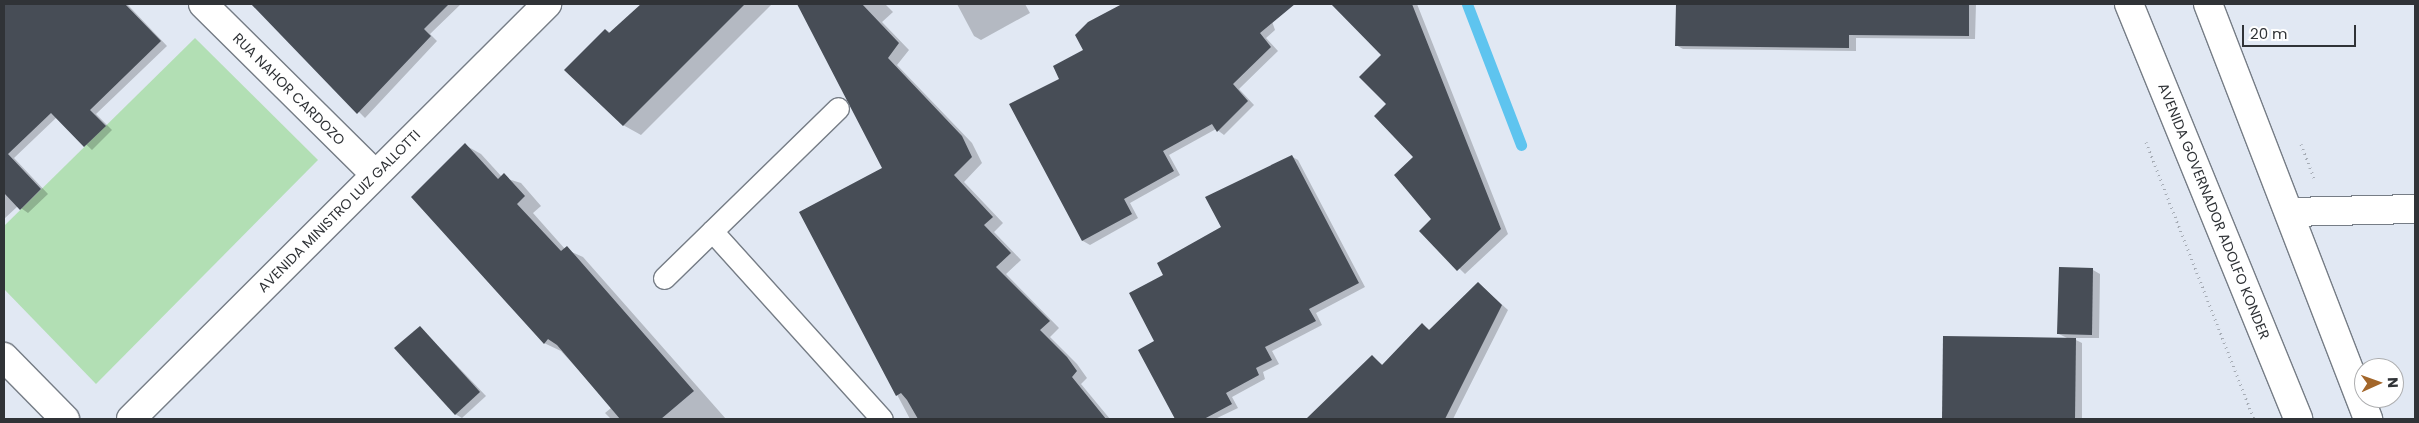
<!DOCTYPE html>
<style>
body{margin:0}
#map{position:relative;width:2419px;height:423px;overflow:hidden;background:#e1e8f3;font-family:Poppins,sans-serif}
div>[style]{position:absolute}
.green>*{inset:0;background:#b2dfb4}
.shadow>*{inset:0;background:#0003}
.stream>*{height:11px;margin:-5.5px;padding:0 5.5px;transform-origin:5.5px;border-radius:5.5px;background:#5ec4ef}
.building>*{inset:0;background:#474d56}
.path>*{height:3px;margin-top:-1.5px;transform-origin:0;background:repeating-linear-gradient(90deg,#a6acb5 0 1px,transparent 0 5px)}
.roads{filter:drop-shadow(1px 0 #767d86) drop-shadow(-1px 0 #767d86) drop-shadow(0 1px #767d86) drop-shadow(0 -1px #767d86)}
.lane>*{height:21px;margin:-10.5px;padding:0 10.5px;transform-origin:10.5px;border-radius:10.5px;background:#fff}
.street>*{height:28px;margin:-14px;padding:0 14px;transform-origin:14px;border-radius:14px;background:#fff}
.secondary>*{height:28px;margin:-14px;padding:0 14px;transform-origin:14px;border-radius:14px;background:#fff}
.primary>*{height:28px;margin:-14px;padding:0 14px;transform-origin:14px;border-radius:14px;background:#fff}
span{translate:-50% -50%;white-space:nowrap;text-align:center;line-height:1.15;-webkit-text-stroke:5px #fff;paint-order:stroke}
.street-label{font-size:14px;color:#303337}
.frame{position:absolute;inset:0;border:5px solid #303337;pointer-events:none}
.north{position:absolute;left:2354px;top:358px;width:50px;height:50px;box-sizing:border-box;background:#fff;border:1px solid #acadaf;border-radius:50%;rotate:88deg;font-size:14px;font-weight:700;line-height:20px;text-align:center;color:#303337}
.north::after{content:'';display:block;margin:auto;width:18px;height:22px;background:#a3662a;clip-path:polygon(50% 0,100% 100%,50% 72%,0 100%)}
.scale{position:absolute;left:2242px;top:25px;width:114px;height:22px;box-sizing:border-box;border:2px solid #303337;border-top:0;padding-left:6px;font-size:15px;line-height:18px;white-space:nowrap;color:#303337;-webkit-text-stroke:4px #fff;paint-order:stroke}
</style>
<div id="map">
<div class="green">
<i style="clip-path:polygon(195px 38px,318px 160px,96px 384px,4px 289px,4px 226px)"></i>
</div>
<div class="shadow">
<i style="clip-path:polygon(4px 4px,127px 4px,167px 46px,96px 114px,112px 130px,92px 150px,57px 117px,14px 158px,48px 194px,28px 213px,18px 206px,4px 219px)"></i>
<i style="clip-path:polygon(252px 4px,461px 4px,430px 34px,437px 41px,365px 118px)"></i>
<i style="clip-path:polygon(642px 4px,772px 4px,641px 135px,623px 125px,606px 30px,611px 33px)"></i>
<i style="clip-path:polygon(798px 4px,885px 4px,893px 12px,882px 22px,909px 50px,897px 65px,972px 143px,982px 163px,964px 182px,1003px 223px,994px 232px,1021px 260px,1006px 274px,1059px 328px,1050px 337px,1077px 364px,1087px 378px,1081px 384px,1110px 419px,910px 419px,800px 212px,884px 168px)"></i>
<i style="clip-path:polygon(957px 4px,1025px 4px,1030px 13px,981px 40px,974px 36px)"></i>
<i style="clip-path:polygon(1125px 4px,1266px 4px,1275px 30px,1266px 38px,1278px 51px,1239px 89px,1254px 105px,1224px 135px,1216px 129px,1169px 155px,1180px 175px,1130px 203px,1138px 218px,1090px 245px,1083px 241px,1061px 80px,1085px 51px,1088px 23px)"></i>
<i style="clip-path:polygon(1332px 4px,1417px 4px,1508px 234px,1465px 274px,1421px 231px,1433px 219px,1414px 157px,1388px 104px,1383px 55px)"></i>
<i style="clip-path:polygon(1677px 4px,1976px 4px,1975px 39px,1856px 38px,1856px 51px,1683px 49px,1676px 45px)"></i>
<i style="clip-path:polygon(465px 145px,481px 154px,502px 177px,521px 183px,541px 206px,533px 213px,565px 249px,583px 257px,726px 419px,611px 419px,605px 413px,611px 408px,605px 399px,561px 351px,544px 343px)"></i>
<i style="clip-path:polygon(1291px 156px,1298px 160px,1365px 287px,1316px 313px,1322px 325px,1272px 351px,1279px 364px,1263px 372px,1265px 379px,1232px 397px,1238px 408px,1215px 419px,1176px 419px,1140px 350px,1156px 342px,1164px 276px,1223px 228px)"></i>
<i style="clip-path:polygon(2093px 270px,2100px 274px,2099px 338px,2072px 338px,2082px 343px,2082px 419px,1943px 419px,1944px 337px,2069px 339px,2059px 334px)"></i>
<i style="clip-path:polygon(1479px 284px,1508px 310px,1453px 419px,1307px 419px,1372px 357px,1383px 365px,1422px 325px,1430px 330px)"></i>
<i style="clip-path:polygon(420px 327px,486px 396px,462px 418px,455px 414px)"></i>
</div>
<div class="stream">
<i style="left:1467px;top:4px;width:151px;rotate:69deg"></i>
</div>
<div class="building">
<i style="clip-path:polygon(4px 4px,125px 4px,161px 41px,90px 110px,106px 126px,84px 147px,51px 113px,8px 154px,41px 189px,20px 210px,4px 193px)"></i>
<i style="clip-path:polygon(251px 4px,449px 4px,424px 29px,431px 36px,357px 114px)"></i>
<i style="clip-path:polygon(641px 4px,745px 4px,623px 126px,564px 70px,605px 29px,609px 33px)"></i>
<i style="clip-path:polygon(797px 4px,862px 4px,899px 43px,888px 58px,962px 136px,972px 157px,954px 175px,993px 217px,984px 225px,1011px 253px,996px 267px,1050px 321px,1040px 330px,1067px 357px,1077px 371px,1072px 377px,1106px 419px,918px 419px,907px 400px,901px 393px,896px 396px,799px 212px,882px 168px)"></i>
<i style="clip-path:polygon(1122px 4px,1295px 4px,1260px 33px,1271px 47px,1233px 84px,1248px 101px,1217px 132px,1212px 124px,1163px 151px,1174px 171px,1124px 199px,1132px 214px,1082px 241px,1009px 104px,1059px 79px,1053px 66px,1083px 50px,1075px 35px,1088px 22px)"></i>
<i style="clip-path:polygon(1331px 4px,1412px 4px,1501px 229px,1457px 271px,1419px 231px,1431px 219px,1394px 175px,1413px 157px,1374px 116px,1386px 104px,1359px 77px,1381px 55px)"></i>
<i style="clip-path:polygon(1676px 4px,1969px 4px,1969px 36px,1849px 35px,1849px 48px,1675px 46px)"></i>
<i style="clip-path:polygon(465px 143px,498px 179px,504px 173px,525px 196px,517px 204px,561px 251px,567px 246px,694px 391px,661px 419px,620px 419px,557px 345px,548px 339px,544px 344px,411px 197px)"></i>
<i style="clip-path:polygon(1292px 155px,1359px 283px,1309px 309px,1316px 321px,1265px 347px,1272px 360px,1256px 368px,1259px 375px,1226px 393px,1232px 404px,1204px 419px,1175px 419px,1138px 350px,1154px 341px,1129px 293px,1163px 275px,1157px 263px,1221px 227px,1205px 197px)"></i>
<i style="clip-path:polygon(2059px 267px,2093px 268px,2092px 335px,2057px 334px)"></i>
<i style="clip-path:polygon(1478px 282px,1502px 305px,1445px 419px,1306px 419px,1372px 355px,1382px 365px,1422px 323px,1429px 330px)"></i>
<i style="clip-path:polygon(420px 326px,480px 392px,455px 415px,394px 348px)"></i>
<i style="clip-path:polygon(1943px 336px,2076px 338px,2075px 419px,1942px 419px)"></i>
</div>
<div class="path">
<i style="left:2146px;top:142px;width:297px;rotate:68.7deg"></i>
<i style="left:2301px;top:144px;width:36px;rotate:69deg"></i>
</div>
<div class="roads">
<div class="lane">
<i style="left:712px;top:231px;width:253px;rotate:47.9deg"></i>
<i style="left:664px;top:278px;width:243px;rotate:-44.3deg"></i>
</div>
<div class="street">
<i style="left:203px;top:4px;width:242px;rotate:44.7deg"></i>
<i style="left:2291px;top:212px;width:124px;rotate:-1.4deg"></i>
<i style="left:4px;top:357px;width:87px;rotate:45.5deg"></i>
</div>
<div class="secondary">
<i style="left:131px;top:419px;width:588px;rotate:-44.93deg"></i>
</div>
<div class="primary">
<i style="left:2129px;top:4px;width:448px;rotate:67.8deg"></i>
<i style="left:2208px;top:4px;width:445px;rotate:68.9deg"></i>
</div>
</div>
<div class="street-label">
<span style="left:289px;top:89px;rotate:45deg">RUA NAHOR CARDOZO</span>
<span style="left:339px;top:211px;rotate:-45deg">AVENIDA MINISTRO LUIZ GALLOTTI</span>
<span style="left:2214px;top:211px;rotate:68deg">AVENIDA GOVERNADOR ADOLFO KONDER</span>
</div>
<div class="frame"></div>
<div class="north">N</div>
<div class="scale">20 m</div>
</div>
